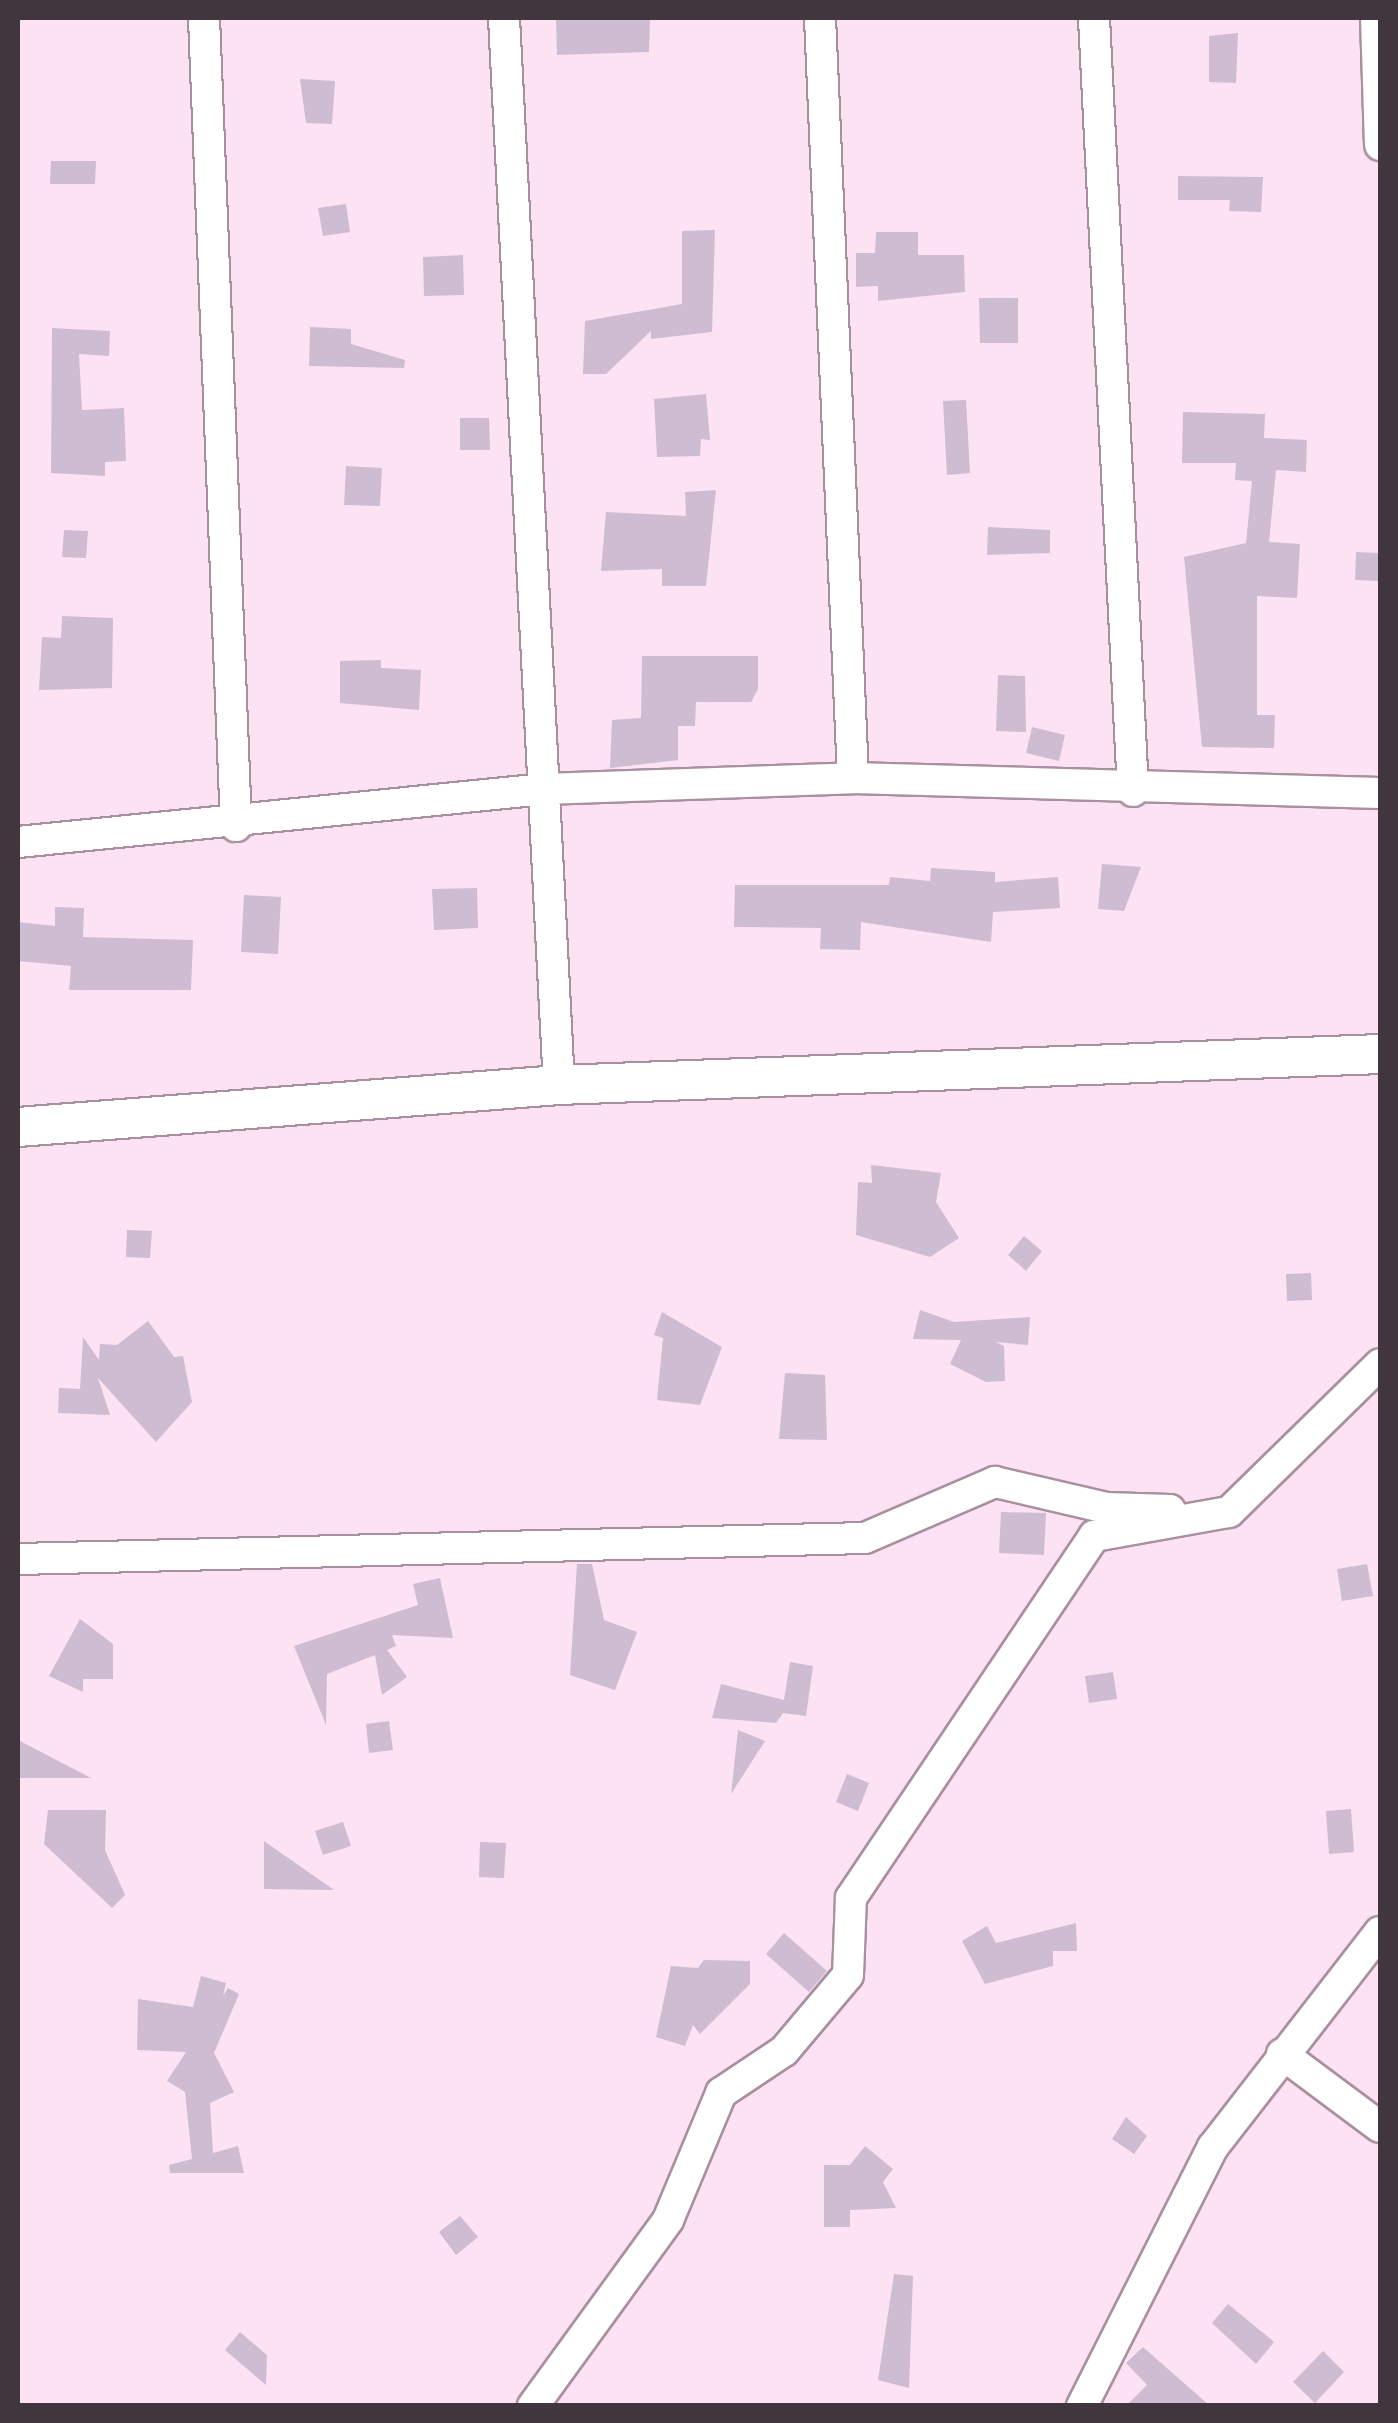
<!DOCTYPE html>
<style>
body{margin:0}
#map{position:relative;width:1398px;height:2423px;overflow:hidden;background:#fde2f3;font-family:"Roboto Condensed",sans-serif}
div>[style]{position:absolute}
.building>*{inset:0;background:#cebcd3}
.roads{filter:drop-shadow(2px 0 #a9909f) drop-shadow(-2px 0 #a9909f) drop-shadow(0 2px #a9909f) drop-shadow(0 -2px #a9909f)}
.minor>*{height:30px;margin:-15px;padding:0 15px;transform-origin:15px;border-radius:15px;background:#fff}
.tertiary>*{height:38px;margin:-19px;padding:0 19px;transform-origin:19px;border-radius:19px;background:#fff}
span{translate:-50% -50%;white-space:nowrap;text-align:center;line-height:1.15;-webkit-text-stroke:10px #fde2f3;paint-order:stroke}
.frame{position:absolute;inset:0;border:20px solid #41363d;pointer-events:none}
</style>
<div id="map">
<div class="building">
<i style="clip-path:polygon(556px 18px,650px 18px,649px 52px,557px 55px)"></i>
<i style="clip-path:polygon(1238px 33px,1236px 83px,1209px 82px,1209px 36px)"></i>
<i style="clip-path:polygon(300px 79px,335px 81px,332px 124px,306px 123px)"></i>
<i style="clip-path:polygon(51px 161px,96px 161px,95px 184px,50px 184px)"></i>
<i style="clip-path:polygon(1178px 176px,1263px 177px,1261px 212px,1229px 211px,1230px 200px,1178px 200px)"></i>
<i style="clip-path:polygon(346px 204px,350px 232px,323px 236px,318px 208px)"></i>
<i style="clip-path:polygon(715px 230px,712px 332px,651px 339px,651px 331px,606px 374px,583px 374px,585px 321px,682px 304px,682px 231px)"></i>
<i style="clip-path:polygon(876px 232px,918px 232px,918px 255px,964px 255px,965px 292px,878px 301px,878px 286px,856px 287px,856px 253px,875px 253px)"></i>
<i style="clip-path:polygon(463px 255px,464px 295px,424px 296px,423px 257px)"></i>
<i style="clip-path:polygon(979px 298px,1018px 298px,1018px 343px,980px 343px)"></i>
<i style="clip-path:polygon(310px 327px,351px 329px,351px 344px,405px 360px,404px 368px,309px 366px)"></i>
<i style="clip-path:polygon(52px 328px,110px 331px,109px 356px,79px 354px,82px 410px,124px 408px,126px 461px,105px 462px,105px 476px,51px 473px)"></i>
<i style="clip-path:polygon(706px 394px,710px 440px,701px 439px,700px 456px,657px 457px,654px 399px)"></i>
<i style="clip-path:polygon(966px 400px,970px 473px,947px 475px,943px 401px)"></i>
<i style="clip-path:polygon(1183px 412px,1265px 414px,1264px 438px,1307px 440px,1306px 472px,1276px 470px,1269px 542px,1300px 544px,1297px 598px,1257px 596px,1257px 715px,1275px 715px,1274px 748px,1202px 747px,1184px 557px,1246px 543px,1252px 481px,1235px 480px,1236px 463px,1182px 463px)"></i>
<i style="clip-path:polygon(460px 418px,489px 418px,490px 450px,460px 450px)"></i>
<i style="clip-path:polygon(346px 466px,382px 468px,380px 506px,344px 505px)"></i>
<i style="clip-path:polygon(716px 490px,706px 586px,662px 586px,662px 569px,601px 571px,606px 512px,686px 516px,685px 492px)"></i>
<i style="clip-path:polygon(988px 527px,1050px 530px,1050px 553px,987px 555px)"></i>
<i style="clip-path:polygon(64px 530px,88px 531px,86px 558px,62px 557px)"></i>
<i style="clip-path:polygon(1356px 552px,1380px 553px,1380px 581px,1355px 580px)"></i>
<i style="clip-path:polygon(62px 616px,113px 618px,112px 688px,39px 690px,42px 637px,61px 638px)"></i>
<i style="clip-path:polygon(642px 656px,758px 656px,758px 689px,751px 702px,696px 702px,695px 726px,678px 726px,678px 760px,610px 768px,612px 720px,641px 718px)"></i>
<i style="clip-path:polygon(381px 660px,381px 668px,421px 670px,419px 710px,340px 703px,340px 661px)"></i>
<i style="clip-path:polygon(998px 675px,1025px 676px,1026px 732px,996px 731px)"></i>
<i style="clip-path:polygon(1032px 727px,1065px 735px,1059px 761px,1026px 753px)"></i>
<i style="clip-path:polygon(1102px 864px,1141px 867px,1124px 911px,1098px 909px)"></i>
<i style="clip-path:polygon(931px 868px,995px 872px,995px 882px,1058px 877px,1060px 908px,993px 912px,991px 942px,861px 922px,860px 950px,820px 949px,821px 928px,734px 927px,735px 885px,889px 885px,890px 877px,930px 881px)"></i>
<i style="clip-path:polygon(477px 888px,478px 928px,434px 930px,432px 889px)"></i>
<i style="clip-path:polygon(244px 895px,281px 897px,278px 954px,241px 952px)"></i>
<i style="clip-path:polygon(55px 907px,84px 908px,83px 937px,193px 940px,191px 990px,69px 990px,71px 966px,18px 961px,18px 922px,55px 926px)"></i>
<i style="clip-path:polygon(871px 1165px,941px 1173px,936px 1202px,959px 1238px,930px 1257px,856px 1235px,858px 1182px,872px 1183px)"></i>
<i style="clip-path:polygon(127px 1230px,152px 1231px,150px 1258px,126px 1257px)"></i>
<i style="clip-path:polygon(1024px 1236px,1042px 1251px,1026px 1271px,1008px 1255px)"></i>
<i style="clip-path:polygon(1311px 1273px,1312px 1300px,1287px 1301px,1286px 1274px)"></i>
<i style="clip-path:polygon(920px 1310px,954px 1322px,1030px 1317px,1028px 1345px,996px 1342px,1004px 1346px,1005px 1381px,986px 1382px,950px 1364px,961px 1340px,913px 1339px)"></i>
<i style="clip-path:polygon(662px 1312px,722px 1347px,700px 1405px,657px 1400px,663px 1338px,654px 1335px)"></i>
<i style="clip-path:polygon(148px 1321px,174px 1357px,183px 1356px,192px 1402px,156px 1442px,98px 1378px,110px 1415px,58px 1413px,59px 1388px,80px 1389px,83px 1337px,99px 1360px,100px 1344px,117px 1345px)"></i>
<i style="clip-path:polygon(785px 1373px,825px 1375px,827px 1440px,779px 1439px)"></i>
<i style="clip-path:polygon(1001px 1512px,1046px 1513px,1044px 1555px,999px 1553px)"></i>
<i style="clip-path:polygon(577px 1564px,592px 1564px,604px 1620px,637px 1632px,615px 1690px,570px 1675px)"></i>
<i style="clip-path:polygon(1367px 1564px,1373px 1596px,1342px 1601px,1337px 1569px)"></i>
<i style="clip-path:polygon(440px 1578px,453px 1638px,392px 1635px,396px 1646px,387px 1650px,407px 1677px,382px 1695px,375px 1655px,327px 1674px,326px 1725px,294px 1646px,418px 1605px,413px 1584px)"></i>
<i style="clip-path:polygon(80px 1619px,113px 1644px,113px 1679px,83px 1679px,83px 1692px,49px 1676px)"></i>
<i style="clip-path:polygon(790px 1662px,813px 1666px,806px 1716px,783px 1713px,776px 1723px,712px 1718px,721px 1684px,784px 1700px)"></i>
<i style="clip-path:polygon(1113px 1672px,1117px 1699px,1089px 1703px,1085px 1676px)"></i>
<i style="clip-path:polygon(389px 1721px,393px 1750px,369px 1753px,366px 1724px)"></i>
<i style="clip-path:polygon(738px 1730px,765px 1741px,731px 1794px)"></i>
<i style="clip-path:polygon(18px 1740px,91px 1778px,18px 1778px)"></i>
<i style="clip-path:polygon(847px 1774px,869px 1783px,858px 1811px,836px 1802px)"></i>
<i style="clip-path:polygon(1351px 1809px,1354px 1852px,1329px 1854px,1326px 1811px)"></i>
<i style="clip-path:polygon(48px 1810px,106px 1810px,105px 1850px,125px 1895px,112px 1908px,44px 1844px)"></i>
<i style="clip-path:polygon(343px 1822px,351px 1846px,323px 1855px,315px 1831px)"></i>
<i style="clip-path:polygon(264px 1841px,334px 1890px,264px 1889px)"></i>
<i style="clip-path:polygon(480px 1842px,506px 1843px,504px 1878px,479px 1877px)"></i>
<i style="clip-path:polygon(1076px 1923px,1077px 1951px,1053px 1951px,1053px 1966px,985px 1984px,962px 1941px,987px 1926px,996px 1943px)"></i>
<i style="clip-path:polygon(784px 1933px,827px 1971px,809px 1992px,766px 1954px)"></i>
<i style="clip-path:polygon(704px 1960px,750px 1961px,750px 1984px,700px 2034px,693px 2025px,685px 2046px,656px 2037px,671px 1966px,698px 1968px)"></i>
<i style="clip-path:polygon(201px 1976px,226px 1983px,223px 1996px,228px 1988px,239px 1994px,214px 2053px,234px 2092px,210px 2103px,213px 2153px,238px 2146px,244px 2173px,170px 2173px,169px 2165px,192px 2159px,185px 2092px,167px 2081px,186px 2052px,137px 2050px,138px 1999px,193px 2007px)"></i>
<i style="clip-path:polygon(1126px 2117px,1147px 2136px,1134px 2154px,1112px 2139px)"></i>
<i style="clip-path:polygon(865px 2146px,893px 2169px,883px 2182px,896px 2208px,850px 2210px,850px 2227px,824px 2227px,824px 2165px,850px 2165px)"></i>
<i style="clip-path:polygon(460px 2216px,478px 2237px,456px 2255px,439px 2232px)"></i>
<i style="clip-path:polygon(894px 2274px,913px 2276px,909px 2388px,878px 2380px)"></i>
<i style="clip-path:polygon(1228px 2304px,1274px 2342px,1256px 2364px,1212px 2323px)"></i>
<i style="clip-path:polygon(240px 2332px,267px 2355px,266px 2385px,225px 2350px)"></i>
<i style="clip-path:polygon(1143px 2347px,1210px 2406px,1126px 2406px,1147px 2385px,1126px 2363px)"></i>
<i style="clip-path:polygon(1323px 2351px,1344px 2372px,1315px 2403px,1293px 2382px)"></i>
</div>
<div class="roads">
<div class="minor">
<i style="left:204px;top:18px;width:809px;rotate:87.73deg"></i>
<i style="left:504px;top:18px;width:1068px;rotate:87.05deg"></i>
<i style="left:820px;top:18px;width:761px;rotate:87.51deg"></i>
<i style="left:1094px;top:18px;width:774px;rotate:87.11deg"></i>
<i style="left:1376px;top:18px;width:127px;rotate:88.2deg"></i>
<i style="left:18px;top:842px;width:529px;rotate:-5.75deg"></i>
<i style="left:544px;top:789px;width:309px;rotate:-2deg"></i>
<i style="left:853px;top:778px;width:527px;rotate:1.63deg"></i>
<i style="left:18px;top:1559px;width:847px;rotate:-1.42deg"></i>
<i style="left:865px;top:1538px;width:142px;rotate:-23.3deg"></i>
<i style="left:995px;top:1482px;width:115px;rotate:13.1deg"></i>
<i style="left:1107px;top:1508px;width:63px;rotate:1.8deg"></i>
<i style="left:1282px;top:2054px;width:122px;rotate:36.7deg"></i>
<i style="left:533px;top:2406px;width:230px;rotate:-54deg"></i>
<i style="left:668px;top:2220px;width:138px;rotate:-67.3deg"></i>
<i style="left:721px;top:2093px;width:76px;rotate:-33.7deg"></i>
<i style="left:784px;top:2051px;width:99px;rotate:-49.9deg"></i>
<i style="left:848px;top:1975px;width:77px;rotate:-87.8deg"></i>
<i style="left:851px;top:1898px;width:436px;rotate:-56.1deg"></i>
<i style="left:1094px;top:1536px;width:137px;rotate:-10.1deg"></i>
<i style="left:1229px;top:1512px;width:211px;rotate:-44.4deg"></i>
<i style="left:1082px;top:2406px;width:290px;rotate:-63.2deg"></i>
<i style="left:1213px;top:2147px;width:272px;rotate:-52.2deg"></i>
</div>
<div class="tertiary">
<i style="left:18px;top:1127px;width:543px;rotate:-4.44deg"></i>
<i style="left:559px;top:1085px;width:822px;rotate:-2.16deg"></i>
</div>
</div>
<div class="frame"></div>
</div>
